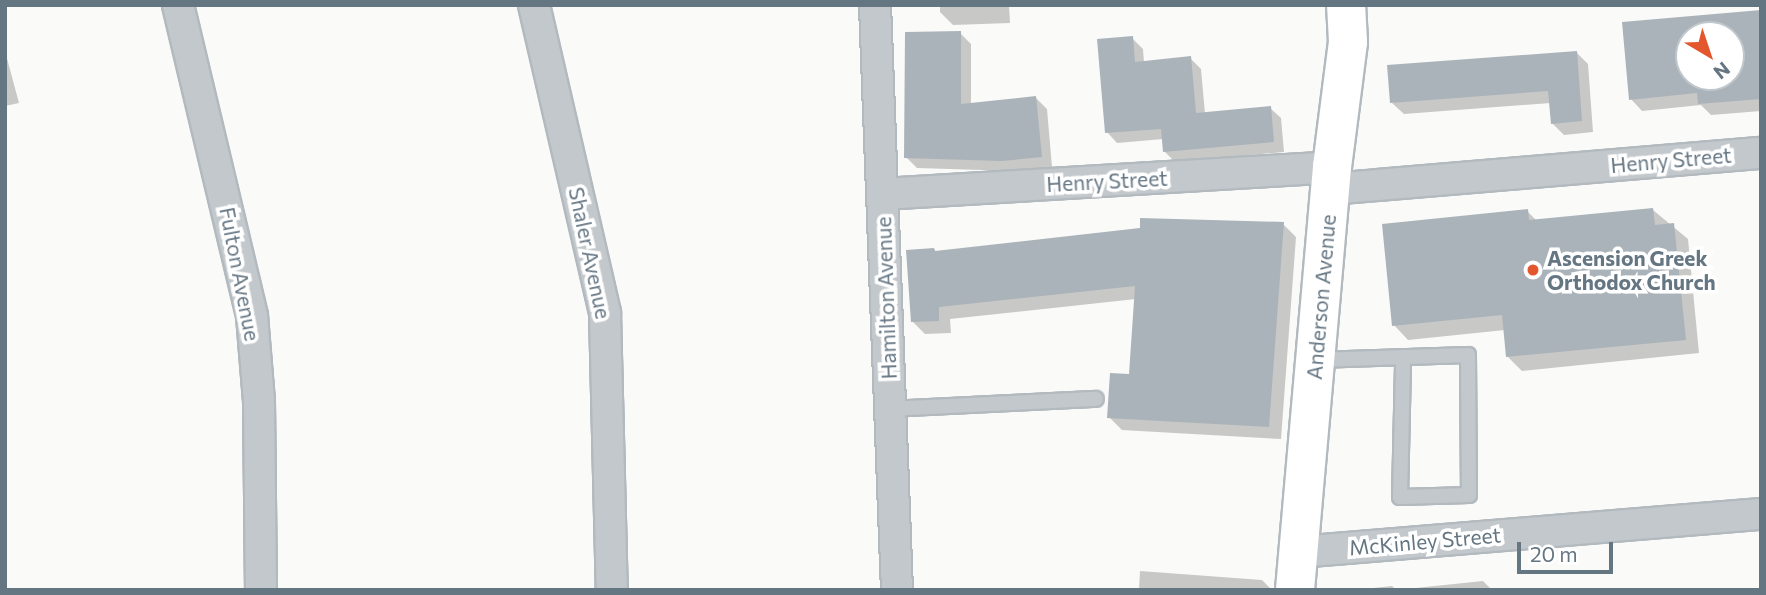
<!DOCTYPE html>
<style>
body{margin:0}
#map{position:relative;width:1766px;height:595px;overflow:hidden;background:#fafaf8;font-family:Commissioner,sans-serif}
div>[style]{position:absolute}
.shadow>*{inset:0;background:#0003}
.building>*{inset:0;background:#aab3b9}
.roads{filter:drop-shadow(2px 0 #b3babf) drop-shadow(-2px 0 #b3babf) drop-shadow(0 2px #b3babf) drop-shadow(0 -2px #b3babf)}
.service>*{height:14px;margin:-7px;padding:0 7px;transform-origin:7px;border-radius:7px;background:#c3c8cc}
.minor>*{height:30px;margin:-15px;padding:0 15px;transform-origin:15px;border-radius:15px;background:#c3c8cc}
.secondary>*{height:38px;margin:-19px;padding:0 19px;transform-origin:19px;border-radius:19px;background:#fff}
.dots>*{width:19px;height:19px;translate:-50% -50%;box-sizing:border-box;border:4px solid #fff;border-radius:50%}
span{translate:-50% -50%;white-space:nowrap;text-align:center;line-height:1.15;-webkit-text-stroke:7px #fff;paint-order:stroke}
.street-label{font-size:21px;color:#657683}
.poi-label{font-size:21px;color:#657683;font-weight:700}
.left{translate:0 -50%;text-align:left}
.frame{position:absolute;inset:0;border:7px solid #657683;pointer-events:none}
.north{position:absolute;left:1675px;top:21px;width:70px;height:70px;box-sizing:border-box;background:#fff;border:2px solid #c1c8cd;border-radius:50%;rotate:141deg;font-size:19px;font-weight:700;line-height:28px;text-align:center;color:#657683}
.north::after{content:'';display:block;margin:auto;width:24px;height:32px;background:#e4572e;clip-path:polygon(50% 0,100% 100%,50% 72%,0 100%)}
.scale{position:absolute;left:1517px;top:542px;width:96px;height:32px;box-sizing:border-box;border:4px solid #657683;border-top:0;padding-left:9px;font-size:21px;line-height:24px;white-space:nowrap;color:#657683;-webkit-text-stroke:5px #fff;paint-order:stroke}
</style>
<div id="map">
<div class="shadow">
<i style="clip-path:polygon(940px 5px,1009px 5px,1010px 23px,953px 25px,940px 12px)"></i>
<i style="clip-path:polygon(evenodd,1761px 13px,1761px 111px,1711px 115px,1701px 105px,1642px 111px,1631px 99px,1624px 24px,1761px 13px,1689px 35px,1731px 35px,1731px 77px,1689px 77px,1689px 35px)"></i>
<i style="clip-path:polygon(960px 33px,971px 44px,971px 104px,1036px 98px,1047px 109px,1052px 167px,1014px 171px,917px 168px,906px 157px)"></i>
<i style="clip-path:polygon(1132px 38px,1143px 49px,1144px 63px,1190px 58px,1201px 69px,1205px 114px,1270px 108px,1281px 118px,1284px 152px,1175px 162px,1164px 151px,1163px 139px,1117px 143px,1107px 132px)"></i>
<i style="clip-path:polygon(5px 51px,19px 103px,5px 106px)"></i>
<i style="clip-path:polygon(1576px 52px,1588px 64px,1593px 132px,1564px 135px,1552px 123px,1551px 103px,1404px 114px,1392px 103px)"></i>
<i style="clip-path:polygon(1653px 210px,1688px 239px,1699px 353px,1522px 371px,1508px 357px,1505px 330px,1408px 340px,1394px 325px,1527px 211px,1537px 221px)"></i>
<i style="clip-path:polygon(1283px 224px,1296px 237px,1281px 439px,1122px 430px,1109px 417px,1131px 376px,1136px 299px,950px 319px,951px 333px,925px 334px,913px 322px,934px 249px,937px 253px)"></i>
<i style="clip-path:polygon(1140px 571px,1262px 580px,1272px 590px,1139px 590px)"></i>
<i style="clip-path:polygon(1483px 581px,1492px 590px,1355px 590px,1392px 586px,1396px 590px)"></i>
</div>
<div class="building">
<i style="clip-path:polygon(evenodd,1761px 10px,1761px 99px,1698px 104px,1697px 93px,1629px 100px,1622px 22px,1761px 10px,1689px 35px,1731px 35px,1731px 77px,1689px 77px,1689px 35px)"></i>
<i style="clip-path:polygon(961px 31px,961px 104px,1036px 96px,1042px 157px,1002px 161px,904px 158px,905px 32px)"></i>
<i style="clip-path:polygon(1133px 36px,1135px 62px,1191px 56px,1196px 113px,1271px 106px,1274px 142px,1163px 152px,1161px 129px,1105px 133px,1097px 39px)"></i>
<i style="clip-path:polygon(1577px 51px,1582px 121px,1551px 124px,1548px 91px,1390px 103px,1387px 65px)"></i>
<i style="clip-path:polygon(1653px 208px,1655px 225px,1674px 223px,1686px 340px,1506px 357px,1502px 315px,1392px 326px,1382px 224px,1528px 209px,1529px 220px)"></i>
<i style="clip-path:polygon(1140px 218px,1284px 222px,1269px 427px,1107px 418px,1110px 373px,1129px 374px,1135px 286px,939px 307px,939px 321px,911px 322px,906px 250px,934px 248px,935px 251px,1140px 228px)"></i>
</div>
<div class="roads">
<div class="service">
<i style="left:1316px;top:360px;width:152px;rotate:-1.9deg"></i>
<i style="left:1468px;top:355px;width:140px;rotate:89.6deg"></i>
<i style="left:1469px;top:495px;width:69px;rotate:178.3deg"></i>
<i style="left:1400px;top:497px;width:137px;rotate:-88.7deg"></i>
<i style="left:890px;top:409px;width:206px;rotate:-2.8deg"></i>
</div>
<div class="minor">
<i style="left:178px;top:5px;width:320px;rotate:76.6deg"></i>
<i style="left:252px;top:316px;width:85px;rotate:85.3deg"></i>
<i style="left:259px;top:401px;width:189px;rotate:89.4deg"></i>
<i style="left:534px;top:5px;width:316px;rotate:77deg"></i>
<i style="left:605px;top:313px;width:277px;rotate:88.6deg"></i>
<i style="left:875px;top:5px;width:585px;rotate:87.85deg"></i>
<i style="left:1330px;top:189px;width:433px;rotate:-4.8deg"></i>
<i style="left:882px;top:194px;width:451px;rotate:-3.4deg"></i>
<i style="left:1298px;top:552px;width:465px;rotate:-4.7deg"></i>
</div>
<div class="secondary">
<i style="left:1295px;top:590px;width:425px;rotate:-85deg"></i>
<i style="left:1332px;top:167px;width:126px;rotate:-82.7deg"></i>
<i style="left:1348px;top:42px;width:37px;rotate:-93deg"></i>
</div>
</div>
<div class="dots">
<i style="left:1533px;top:270px;background:#e4572e"></i>
</div>
<div class="street-label">
<span style="left:1671px;top:160px;rotate:-5deg">Henry Street</span>
<span style="left:1107px;top:181px;rotate:-3deg">Henry Street</span>
<span style="left:590px;top:253px;rotate:78deg">Shaler Avenue</span>
<span style="left:240px;top:274px;rotate:79deg">Fulton Avenue</span>
<span style="left:1321px;top:297px;rotate:-85deg">Anderson Avenue</span>
<span style="left:886px;top:298px;rotate:-92deg">Hamilton Avenue</span>
<span style="left:1425px;top:541px;rotate:-5deg">McKinley Street</span>
</div>
<div class="poi-label">
<span class="left" style="left:1547px;top:270px">Ascension Greek<br>Orthodox Church</span>
</div>
<div class="frame"></div>
<div class="north">N</div>
<div class="scale">20 m</div>
</div>
